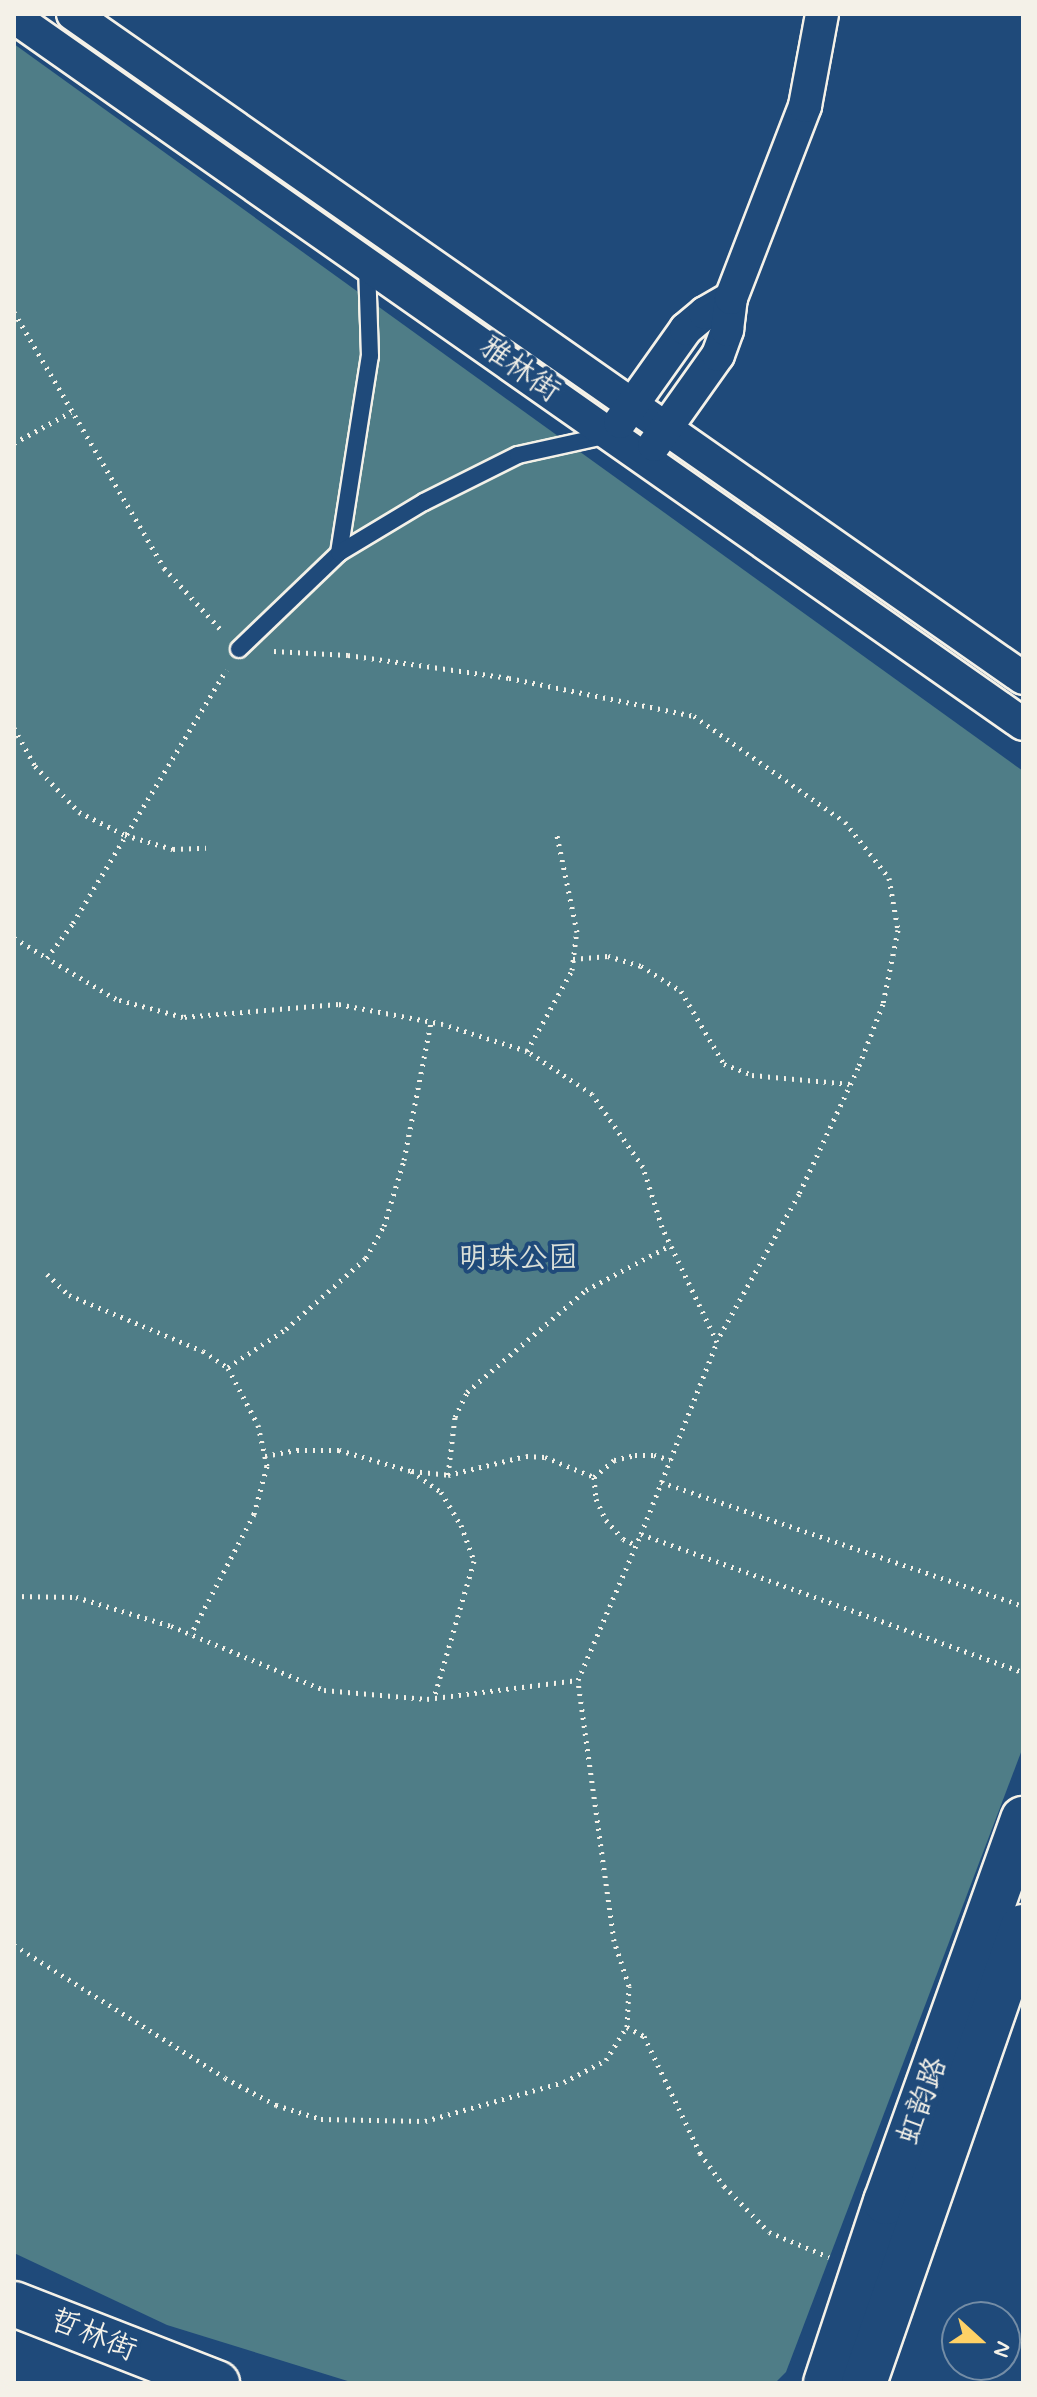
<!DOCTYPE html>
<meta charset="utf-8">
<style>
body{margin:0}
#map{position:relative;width:1037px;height:2397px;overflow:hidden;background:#1f4a7a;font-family:Mynerve,"LXGW WenKai TC",sans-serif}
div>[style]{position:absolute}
.green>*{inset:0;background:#4f7d87}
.path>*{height:5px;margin-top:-2.5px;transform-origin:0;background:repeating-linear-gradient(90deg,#f4f1e8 0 2px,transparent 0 8px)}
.roads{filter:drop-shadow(2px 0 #f4f1e8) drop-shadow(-2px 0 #f4f1e8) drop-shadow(0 2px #f4f1e8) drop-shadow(0 -2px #f4f1e8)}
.lane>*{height:16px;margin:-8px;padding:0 8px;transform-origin:8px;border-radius:8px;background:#1f4a7a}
.street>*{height:32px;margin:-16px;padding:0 16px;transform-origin:16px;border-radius:16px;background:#1f4a7a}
.secondary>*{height:44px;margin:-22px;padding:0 22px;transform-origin:22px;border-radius:22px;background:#1f4a7a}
span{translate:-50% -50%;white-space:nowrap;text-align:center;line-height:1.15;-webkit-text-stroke:8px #1f4a7a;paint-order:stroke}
.street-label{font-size:30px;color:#f4f1e8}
.park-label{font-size:30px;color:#dbe0d9}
.frame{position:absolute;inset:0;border:16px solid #f4f1e8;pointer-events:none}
.north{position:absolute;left:941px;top:2301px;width:80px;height:80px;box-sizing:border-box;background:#1f4a7a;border:2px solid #748da6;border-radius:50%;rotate:111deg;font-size:22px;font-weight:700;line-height:32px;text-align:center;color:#f4f1e8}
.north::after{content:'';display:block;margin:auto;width:28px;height:36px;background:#ffd166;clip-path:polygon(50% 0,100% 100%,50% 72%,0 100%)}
</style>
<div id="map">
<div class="green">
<i style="clip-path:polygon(14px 44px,1023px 771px,1023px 1747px,786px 2372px,775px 2383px,354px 2383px,167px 2325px,14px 2253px)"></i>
</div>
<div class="path">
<i style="left:14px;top:312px;width:297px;rotate:59.6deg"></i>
<i style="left:164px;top:568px;width:87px;rotate:47.3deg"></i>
<i style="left:14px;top:443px;width:65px;rotate:-28.5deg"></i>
<i style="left:274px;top:651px;width:74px;rotate:3.1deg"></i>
<i style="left:348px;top:655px;width:163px;rotate:8.1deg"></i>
<i style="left:509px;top:678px;width:189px;rotate:11.6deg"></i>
<i style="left:694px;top:716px;width:184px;rotate:35.1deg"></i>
<i style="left:845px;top:822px;width:71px;rotate:51.8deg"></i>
<i style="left:889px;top:878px;width:53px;rotate:80.2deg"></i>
<i style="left:898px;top:930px;width:76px;rotate:101.5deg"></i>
<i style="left:883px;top:1004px;width:69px;rotate:111.3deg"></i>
<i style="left:858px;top:1068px;width:139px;rotate:115.1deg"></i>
<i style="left:799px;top:1194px;width:168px;rotate:119.2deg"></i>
<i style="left:14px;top:728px;width:43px;rotate:61.1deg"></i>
<i style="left:35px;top:766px;width:64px;rotate:46.3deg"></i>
<i style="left:79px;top:812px;width:51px;rotate:26.6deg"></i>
<i style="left:125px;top:835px;width:50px;rotate:16.3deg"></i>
<i style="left:173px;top:849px;width:33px;rotate:-2deg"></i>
<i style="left:14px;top:938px;width:39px;rotate:31deg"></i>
<i style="left:573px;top:959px;width:35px;rotate:-5deg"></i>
<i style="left:608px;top:956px;width:34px;rotate:17deg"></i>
<i style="left:641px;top:966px;width:47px;rotate:32deg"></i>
<i style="left:681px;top:991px;width:85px;rotate:59.5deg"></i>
<i style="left:724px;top:1064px;width:30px;rotate:21deg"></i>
<i style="left:752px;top:1075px;width:99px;rotate:5.2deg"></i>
<i style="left:527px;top:1051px;width:93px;rotate:-60.9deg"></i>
<i style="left:572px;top:970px;width:38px;rotate:-83deg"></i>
<i style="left:577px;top:932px;width:99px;rotate:-101.7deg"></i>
<i style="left:47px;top:1274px;width:30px;rotate:44deg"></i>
<i style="left:69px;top:1295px;width:145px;rotate:22.7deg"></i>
<i style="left:203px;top:1351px;width:30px;rotate:34deg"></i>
<i style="left:228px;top:1368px;width:64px;rotate:62.2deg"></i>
<i style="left:258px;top:1425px;width:42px;rotate:77.6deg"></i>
<i style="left:267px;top:1466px;width:50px;rotate:105.2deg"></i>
<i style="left:254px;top:1514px;width:136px;rotate:117.7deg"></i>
<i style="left:228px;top:1367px;width:69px;rotate:-33.2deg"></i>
<i style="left:286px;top:1329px;width:107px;rotate:-41.6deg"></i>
<i style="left:366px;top:1258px;width:37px;rotate:-61deg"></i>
<i style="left:384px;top:1226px;width:69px;rotate:-73.1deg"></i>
<i style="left:404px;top:1160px;width:141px;rotate:-78.9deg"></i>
<i style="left:265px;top:1456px;width:33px;rotate:-11deg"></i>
<i style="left:297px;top:1450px;width:42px"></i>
<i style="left:339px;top:1450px;width:75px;rotate:16.3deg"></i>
<i style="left:411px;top:1471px;width:37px;rotate:35deg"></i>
<i style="left:441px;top:1492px;width:39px;rotate:59deg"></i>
<i style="left:461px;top:1525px;width:38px;rotate:70deg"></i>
<i style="left:474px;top:1561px;width:143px;rotate:106.3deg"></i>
<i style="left:412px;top:1471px;width:36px;rotate:6deg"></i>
<i style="left:448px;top:1475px;width:80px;rotate:-13.7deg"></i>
<i style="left:526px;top:1456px;width:19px;rotate:3deg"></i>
<i style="left:545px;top:1457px;width:53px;rotate:22.2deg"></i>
<i style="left:594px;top:1477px;width:22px;rotate:85deg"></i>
<i style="left:596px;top:1499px;width:23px;rotate:65deg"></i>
<i style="left:606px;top:1520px;width:25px;rotate:48deg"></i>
<i style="left:623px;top:1539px;width:14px;rotate:25deg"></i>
<i style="left:448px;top:1475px;width:58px;rotate:-83.1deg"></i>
<i style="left:455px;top:1417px;width:28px;rotate:-64deg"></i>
<i style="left:467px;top:1392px;width:157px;rotate:-40.6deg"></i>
<i style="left:586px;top:1290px;width:96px;rotate:-27.9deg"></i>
<i style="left:594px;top:1477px;width:26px;rotate:-40deg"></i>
<i style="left:614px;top:1460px;width:22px;rotate:-13deg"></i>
<i style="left:635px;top:1455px;width:19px"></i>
<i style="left:654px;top:1455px;width:17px;rotate:17deg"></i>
<i style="left:661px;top:1482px;width:383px;rotate:18.9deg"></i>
<i style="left:641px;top:1534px;width:406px;rotate:19.9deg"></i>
<i style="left:14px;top:1596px;width:62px;rotate:0.9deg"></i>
<i style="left:76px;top:1597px;width:99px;rotate:17deg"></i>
<i style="left:171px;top:1626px;width:166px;rotate:22.7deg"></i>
<i style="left:324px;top:1690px;width:103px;rotate:5deg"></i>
<i style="left:427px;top:1699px;width:152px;rotate:-7.2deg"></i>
<i style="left:578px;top:1680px;width:159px;rotate:-66.7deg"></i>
<i style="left:641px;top:1534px;width:206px;rotate:-68.4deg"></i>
<i style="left:717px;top:1342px;width:127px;rotate:-115.6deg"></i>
<i style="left:662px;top:1227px;width:63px;rotate:-107.6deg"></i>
<i style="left:643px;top:1167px;width:89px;rotate:-124.9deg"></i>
<i style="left:592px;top:1094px;width:78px;rotate:-146.5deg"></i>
<i style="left:527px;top:1051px;width:88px;rotate:-162.2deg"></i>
<i style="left:443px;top:1024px;width:107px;rotate:-169.2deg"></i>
<i style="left:338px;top:1004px;width:156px;rotate:175.2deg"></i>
<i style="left:183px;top:1017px;width:69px;rotate:-165deg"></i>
<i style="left:116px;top:999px;width:80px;rotate:-149.3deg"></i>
<i style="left:47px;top:958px;width:44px;rotate:-53.4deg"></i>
<i style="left:73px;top:923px;width:296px;rotate:-58.8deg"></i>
<i style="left:14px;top:1945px;width:249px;rotate:32.2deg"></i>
<i style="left:225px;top:2078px;width:58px;rotate:27.9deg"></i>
<i style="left:276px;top:2105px;width:47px;rotate:17.3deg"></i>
<i style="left:321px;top:2119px;width:104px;rotate:1.1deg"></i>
<i style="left:425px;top:2121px;width:144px;rotate:-15.7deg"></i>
<i style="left:564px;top:2082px;width:47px;rotate:-27.6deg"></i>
<i style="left:606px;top:2060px;width:39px;rotate:-58deg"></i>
<i style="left:627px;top:2027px;width:41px;rotate:-87.2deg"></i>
<i style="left:629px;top:1986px;width:47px;rotate:-108.4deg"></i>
<i style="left:614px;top:1941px;width:263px;rotate:-97.9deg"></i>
<i style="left:627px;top:2027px;width:19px;rotate:28deg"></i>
<i style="left:644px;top:2036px;width:130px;rotate:64.4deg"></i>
<i style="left:700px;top:2153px;width:41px;rotate:54deg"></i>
<i style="left:724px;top:2186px;width:64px;rotate:45.6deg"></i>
<i style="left:769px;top:2232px;width:65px;rotate:22.6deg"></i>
</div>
<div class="roads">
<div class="lane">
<i style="left:339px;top:553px;width:199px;rotate:-81.1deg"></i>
<i style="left:370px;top:356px;width:90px;rotate:-91.9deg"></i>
<i style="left:239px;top:649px;width:139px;rotate:-43.8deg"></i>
<i style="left:339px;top:553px;width:99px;rotate:-31deg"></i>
<i style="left:424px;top:502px;width:105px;rotate:-26.6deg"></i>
<i style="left:518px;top:455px;width:93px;rotate:-12.4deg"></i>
</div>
<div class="street">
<i style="left:73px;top:14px;width:1159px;rotate:34.95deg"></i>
<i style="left:14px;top:17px;width:1232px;rotate:35.02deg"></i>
<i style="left:620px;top:422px;width:114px;rotate:-54.6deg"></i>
<i style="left:686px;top:329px;width:25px;rotate:-40deg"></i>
<i style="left:705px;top:313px;width:30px;rotate:-30deg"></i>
<i style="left:654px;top:445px;width:110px;rotate:-54.6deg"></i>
<i style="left:718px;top:355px;width:27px;rotate:-70deg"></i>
<i style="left:727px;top:330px;width:32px;rotate:-83deg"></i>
<i style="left:731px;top:298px;width:206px;rotate:-68.9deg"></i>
<i style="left:805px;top:106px;width:94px;rotate:-79.5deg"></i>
</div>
<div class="secondary">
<i style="left:14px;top:2304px;width:218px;rotate:21.3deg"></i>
<i style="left:826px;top:2383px;width:191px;rotate:-71.7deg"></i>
<i style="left:886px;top:2202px;width:407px;rotate:-70.3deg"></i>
<i style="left:864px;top:2383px;width:483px;rotate:-70.8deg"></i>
</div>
</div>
<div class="street-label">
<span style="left:519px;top:370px;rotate:35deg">雅林街</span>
<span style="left:923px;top:2101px;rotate:-70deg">虹韵路</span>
<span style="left:93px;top:2336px;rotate:22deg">哲林街</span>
</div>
<div class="park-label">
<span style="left:518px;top:1259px">明珠公园</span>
</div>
<div class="frame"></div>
<div class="north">N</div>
</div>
